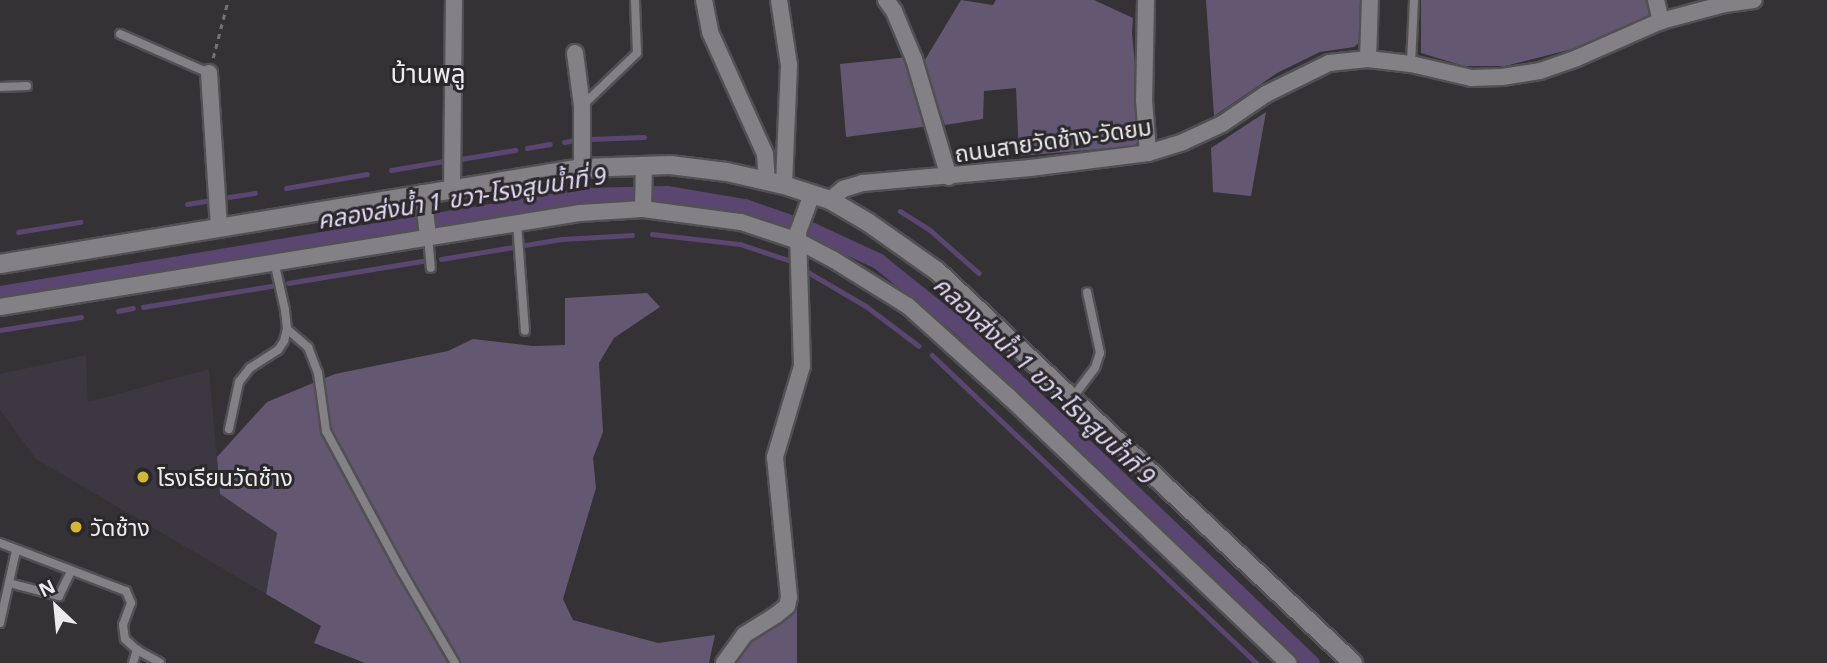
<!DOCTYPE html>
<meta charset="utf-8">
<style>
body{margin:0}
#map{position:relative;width:1827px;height:663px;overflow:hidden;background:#343235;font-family:"Noto Sans","Noto Sans Thai",sans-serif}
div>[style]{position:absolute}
.built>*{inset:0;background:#3c3740}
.green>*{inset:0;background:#645772}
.stream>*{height:4.5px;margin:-2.25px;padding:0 2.25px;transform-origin:2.25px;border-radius:2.25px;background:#5b4571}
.canal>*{height:16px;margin:-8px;padding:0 8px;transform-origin:8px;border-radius:8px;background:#5b4571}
.path>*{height:2.5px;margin-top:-1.25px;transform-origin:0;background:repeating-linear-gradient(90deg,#747275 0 5px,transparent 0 10px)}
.roads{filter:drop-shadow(2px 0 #515053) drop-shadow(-2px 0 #515053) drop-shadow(0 2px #515053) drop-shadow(0 -2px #515053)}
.service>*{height:8px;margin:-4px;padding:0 4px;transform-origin:4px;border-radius:4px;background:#838186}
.minor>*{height:16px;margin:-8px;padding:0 8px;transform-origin:8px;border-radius:8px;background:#838186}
.secondary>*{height:18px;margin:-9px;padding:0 9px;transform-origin:9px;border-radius:9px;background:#838186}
.dots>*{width:19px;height:19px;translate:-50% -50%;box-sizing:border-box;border:4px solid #2a282b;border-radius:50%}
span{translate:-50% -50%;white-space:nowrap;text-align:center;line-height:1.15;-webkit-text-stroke:6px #2a282b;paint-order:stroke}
.street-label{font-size:23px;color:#ecebee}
.poi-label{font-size:23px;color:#ecebee}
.left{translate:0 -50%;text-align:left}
.water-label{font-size:24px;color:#e6d8f5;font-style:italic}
.quarter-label{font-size:26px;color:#ecebee}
.north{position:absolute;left:21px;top:572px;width:70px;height:70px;-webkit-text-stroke:5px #2a282b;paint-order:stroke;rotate:334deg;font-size:19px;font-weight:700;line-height:28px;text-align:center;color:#ecebee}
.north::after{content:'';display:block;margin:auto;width:24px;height:32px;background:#ecebee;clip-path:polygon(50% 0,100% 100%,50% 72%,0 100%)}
</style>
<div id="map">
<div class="built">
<i style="clip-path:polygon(86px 355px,88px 402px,209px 369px,220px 494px,277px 533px,266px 594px,36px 459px,0 410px,0 374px)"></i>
</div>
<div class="green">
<i style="clip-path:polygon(961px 0,993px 5px,996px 0,1094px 0,1133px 18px,1132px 33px,1142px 139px,1134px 146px,1019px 156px,1016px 88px,984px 91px,983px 119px,945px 125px,923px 63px)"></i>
<i style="clip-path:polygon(1206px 0,1364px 0,1362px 40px,1354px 47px,1320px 52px,1277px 73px,1214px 116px)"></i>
<i style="clip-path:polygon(1421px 0,1653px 0,1653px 16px,1584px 46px,1505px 66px,1464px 66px,1421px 53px)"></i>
<i style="clip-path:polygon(908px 57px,930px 126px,846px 137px,840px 64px)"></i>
<i style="clip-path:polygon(1266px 112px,1251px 196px,1213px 192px,1211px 148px)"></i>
<i style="clip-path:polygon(647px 293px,660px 307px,614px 338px,599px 363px,603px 432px,593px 458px,596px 488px,563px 599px,573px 620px,658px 643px,715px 635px,709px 663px,365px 663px,314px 643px,321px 626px,266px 594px,277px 533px,220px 494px,217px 457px,267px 402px,335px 374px,448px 351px,473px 339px,533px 346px,565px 345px,565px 298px)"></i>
<i style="clip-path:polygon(797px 609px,797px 663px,733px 663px,741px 649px)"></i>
</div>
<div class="stream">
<i style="left:589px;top:139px;width:55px;rotate:-2.1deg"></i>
<i style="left:564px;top:142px;width:13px;rotate:-9deg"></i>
<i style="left:527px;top:148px;width:23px;rotate:-10deg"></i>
<i style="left:461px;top:159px;width:55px;rotate:-9.5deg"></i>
<i style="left:391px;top:170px;width:55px;rotate:-9.5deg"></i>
<i style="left:286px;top:188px;width:82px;rotate:-9.8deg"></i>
<i style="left:229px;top:197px;width:26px;rotate:-9deg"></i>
<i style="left:187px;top:204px;width:25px;rotate:-9deg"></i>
<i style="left:900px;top:211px;width:36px;rotate:32deg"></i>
<i style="left:930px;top:230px;width:65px;rotate:41.3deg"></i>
<i style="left:18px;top:232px;width:63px;rotate:-9.2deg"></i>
<i style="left:652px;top:234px;width:89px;rotate:6.5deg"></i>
<i style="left:740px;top:244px;width:51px;rotate:18.4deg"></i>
<i style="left:441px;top:259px;width:123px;rotate:-9.4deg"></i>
<i style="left:562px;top:239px;width:70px;rotate:-3.3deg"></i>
<i style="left:806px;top:271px;width:69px;rotate:30.3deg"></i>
<i style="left:866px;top:306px;width:66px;rotate:37deg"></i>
<i style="left:288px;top:283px;width:137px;rotate:-9.3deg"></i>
<i style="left:143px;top:307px;width:130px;rotate:-9.3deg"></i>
<i style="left:118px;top:311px;width:15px;rotate:-11deg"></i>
<i style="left:0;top:330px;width:82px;rotate:-9.1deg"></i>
<i style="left:932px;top:355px;width:447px;rotate:43.5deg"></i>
</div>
<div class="canal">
<i style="left:0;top:294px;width:593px;rotate:-9.51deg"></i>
<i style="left:585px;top:196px;width:82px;rotate:-1.4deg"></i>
<i style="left:667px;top:194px;width:79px;rotate:9.5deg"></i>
<i style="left:745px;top:207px;width:72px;rotate:19.4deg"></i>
<i style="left:813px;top:231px;width:72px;rotate:24.8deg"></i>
<i style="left:878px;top:261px;width:105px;rotate:38.8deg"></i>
<i style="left:960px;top:327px;width:487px;rotate:43.7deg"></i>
</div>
<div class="path">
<i style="left:213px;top:58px;width:60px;rotate:-75.5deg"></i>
</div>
<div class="roads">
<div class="service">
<i style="left:120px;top:34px;width:97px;rotate:23.7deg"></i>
<i style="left:1411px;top:64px;width:64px;rotate:-87.3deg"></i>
<i style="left:0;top:87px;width:27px;rotate:-2deg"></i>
<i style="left:582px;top:106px;width:76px;rotate:-43.9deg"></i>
<i style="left:637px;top:53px;width:53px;rotate:-92.2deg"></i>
<i style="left:517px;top:223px;width:108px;rotate:85.8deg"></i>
<i style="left:428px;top:236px;width:32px;rotate:85deg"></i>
<i style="left:287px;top:329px;width:28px;rotate:41deg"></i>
<i style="left:308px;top:347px;width:28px;rotate:69deg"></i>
<i style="left:318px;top:373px;width:59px;rotate:82.1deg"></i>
<i style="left:326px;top:431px;width:160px;rotate:61.7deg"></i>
<i style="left:402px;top:572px;width:105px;rotate:59.8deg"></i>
<i style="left:1073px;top:397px;width:36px;rotate:-53deg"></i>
<i style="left:1095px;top:368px;width:16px;rotate:-72deg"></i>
<i style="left:1100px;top:353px;width:62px;rotate:-102deg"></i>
<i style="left:229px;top:429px;width:48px;rotate:-78deg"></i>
<i style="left:239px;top:382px;width:18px;rotate:-52deg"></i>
<i style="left:250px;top:368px;width:33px;rotate:-33deg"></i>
<i style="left:278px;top:350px;width:11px;rotate:-56deg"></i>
<i style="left:284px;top:341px;width:12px;rotate:-76deg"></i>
<i style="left:287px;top:329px;width:19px;rotate:-96deg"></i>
<i style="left:285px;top:310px;width:50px;rotate:-102.7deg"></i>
<i style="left:0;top:543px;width:135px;rotate:20.9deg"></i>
<i style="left:126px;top:591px;width:13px;rotate:67deg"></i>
<i style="left:131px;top:603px;width:23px;rotate:110deg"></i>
<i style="left:123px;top:625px;width:14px;rotate:82deg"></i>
<i style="left:125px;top:639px;width:16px;rotate:43deg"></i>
<i style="left:137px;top:650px;width:26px;rotate:29deg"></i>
<i style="left:9px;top:583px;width:52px;rotate:14.6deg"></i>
<i style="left:59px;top:596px;width:28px;rotate:-64deg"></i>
<i style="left:0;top:623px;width:74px;rotate:-77.5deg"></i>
<i style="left:133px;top:663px;width:14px;rotate:-73deg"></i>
</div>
<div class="minor">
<i style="left:704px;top:0;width:33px;rotate:79deg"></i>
<i style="left:710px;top:32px;width:134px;rotate:65.7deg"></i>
<i style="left:765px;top:154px;width:27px;rotate:86deg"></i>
<i style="left:779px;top:0;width:66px;rotate:81.3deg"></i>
<i style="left:789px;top:65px;width:120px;rotate:92.4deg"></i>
<i style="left:886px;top:0;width:14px;rotate:54deg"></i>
<i style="left:894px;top:11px;width:52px;rotate:67.4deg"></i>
<i style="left:914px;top:59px;width:123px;rotate:73.5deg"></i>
<i style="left:1146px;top:0;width:100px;rotate:91.1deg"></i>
<i style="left:1144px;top:100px;width:53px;rotate:85.7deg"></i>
<i style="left:1656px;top:0;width:22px;rotate:77deg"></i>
<i style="left:575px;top:53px;width:53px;rotate:82.5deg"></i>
<i style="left:582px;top:106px;width:62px;rotate:90deg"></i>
<i style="left:1368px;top:59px;width:59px;rotate:-88.1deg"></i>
<i style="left:209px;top:73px;width:155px;rotate:86.3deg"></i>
<i style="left:452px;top:189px;width:189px;rotate:-89.4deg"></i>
<i style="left:423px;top:193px;width:43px;rotate:83.4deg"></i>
<i style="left:830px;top:200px;width:17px;rotate:-40deg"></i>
<i style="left:843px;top:189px;width:21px;rotate:-17deg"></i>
<i style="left:863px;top:183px;width:168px;rotate:-5.1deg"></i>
<i style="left:1030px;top:168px;width:119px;rotate:-7.2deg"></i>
<i style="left:1148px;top:153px;width:37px;rotate:-17deg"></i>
<i style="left:1183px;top:142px;width:43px;rotate:-24.8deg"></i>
<i style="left:1222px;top:124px;width:53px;rotate:-34.3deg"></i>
<i style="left:1266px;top:94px;width:70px;rotate:-26.2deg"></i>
<i style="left:1329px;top:63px;width:39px;rotate:-6deg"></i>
<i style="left:1368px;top:59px;width:43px;rotate:6.6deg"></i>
<i style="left:1411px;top:64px;width:62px;rotate:13.1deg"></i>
<i style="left:1471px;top:78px;width:31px;rotate:-2deg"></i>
<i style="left:1502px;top:77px;width:38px;rotate:-9deg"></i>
<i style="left:1540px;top:71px;width:39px;rotate:-19deg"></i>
<i style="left:1577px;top:58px;width:92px;rotate:-23.8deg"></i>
<i style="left:1661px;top:21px;width:66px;rotate:-14.9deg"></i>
<i style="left:1725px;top:4px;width:29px;rotate:-8deg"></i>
<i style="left:643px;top:209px;width:44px;rotate:-88.7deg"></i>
<i style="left:0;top:307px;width:588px;rotate:-9.21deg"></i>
<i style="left:580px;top:213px;width:63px;rotate:-3.6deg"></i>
<i style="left:643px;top:209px;width:99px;rotate:7.6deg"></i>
<i style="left:741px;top:222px;width:60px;rotate:18.4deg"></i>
<i style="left:798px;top:241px;width:41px;rotate:27.8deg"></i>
<i style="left:834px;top:260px;width:87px;rotate:31.9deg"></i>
<i style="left:908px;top:306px;width:135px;rotate:42deg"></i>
<i style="left:1008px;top:396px;width:387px;rotate:43.6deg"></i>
<i style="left:724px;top:663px;width:34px;rotate:-54deg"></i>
<i style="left:744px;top:635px;width:38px;rotate:-32deg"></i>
<i style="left:776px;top:615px;width:14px;rotate:-39deg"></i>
<i style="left:787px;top:606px;width:9px;rotate:-77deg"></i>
<i style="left:789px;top:597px;width:141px;rotate:-95.7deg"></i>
<i style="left:775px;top:457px;width:95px;rotate:-73.5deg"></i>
<i style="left:802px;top:366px;width:134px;rotate:-91.7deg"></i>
<i style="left:798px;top:232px;width:40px;rotate:-69.8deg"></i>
</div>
<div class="secondary">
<i style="left:0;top:264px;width:590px;rotate:-9.37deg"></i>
<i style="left:582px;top:168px;width:88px;rotate:-2deg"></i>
<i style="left:670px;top:165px;width:57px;rotate:7deg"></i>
<i style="left:727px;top:172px;width:58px;rotate:12.8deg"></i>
<i style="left:784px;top:185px;width:48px;rotate:18.1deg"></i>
<i style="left:830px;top:200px;width:45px;rotate:30.5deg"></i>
<i style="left:869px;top:223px;width:83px;rotate:35.2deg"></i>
<i style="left:937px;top:271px;width:572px;rotate:43.3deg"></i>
</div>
</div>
<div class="dots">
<i style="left:143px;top:477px;background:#d2b736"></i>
<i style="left:76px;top:527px;background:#d2b736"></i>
</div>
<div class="street-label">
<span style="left:1053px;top:140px;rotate:-8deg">ถนนสายวัดช้าง-วัดยม</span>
</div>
<div class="poi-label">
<span class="left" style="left:157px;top:477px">โรงเรียนวัดช้าง</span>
<span class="left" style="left:90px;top:527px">วัดช้าง</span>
</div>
<div class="water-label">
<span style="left:462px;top:197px;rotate:-9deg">คลองส่งน้ำ 1 ขวา-โรงสูบน้ำที่ 9</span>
<span style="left:1045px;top:380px;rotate:43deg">คลองส่งน้ำ 1 ขวา-โรงสูบน้ำที่ 9</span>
</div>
<div class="quarter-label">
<span style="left:428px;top:74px">บ้านพลู</span>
</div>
<div class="north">N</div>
</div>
